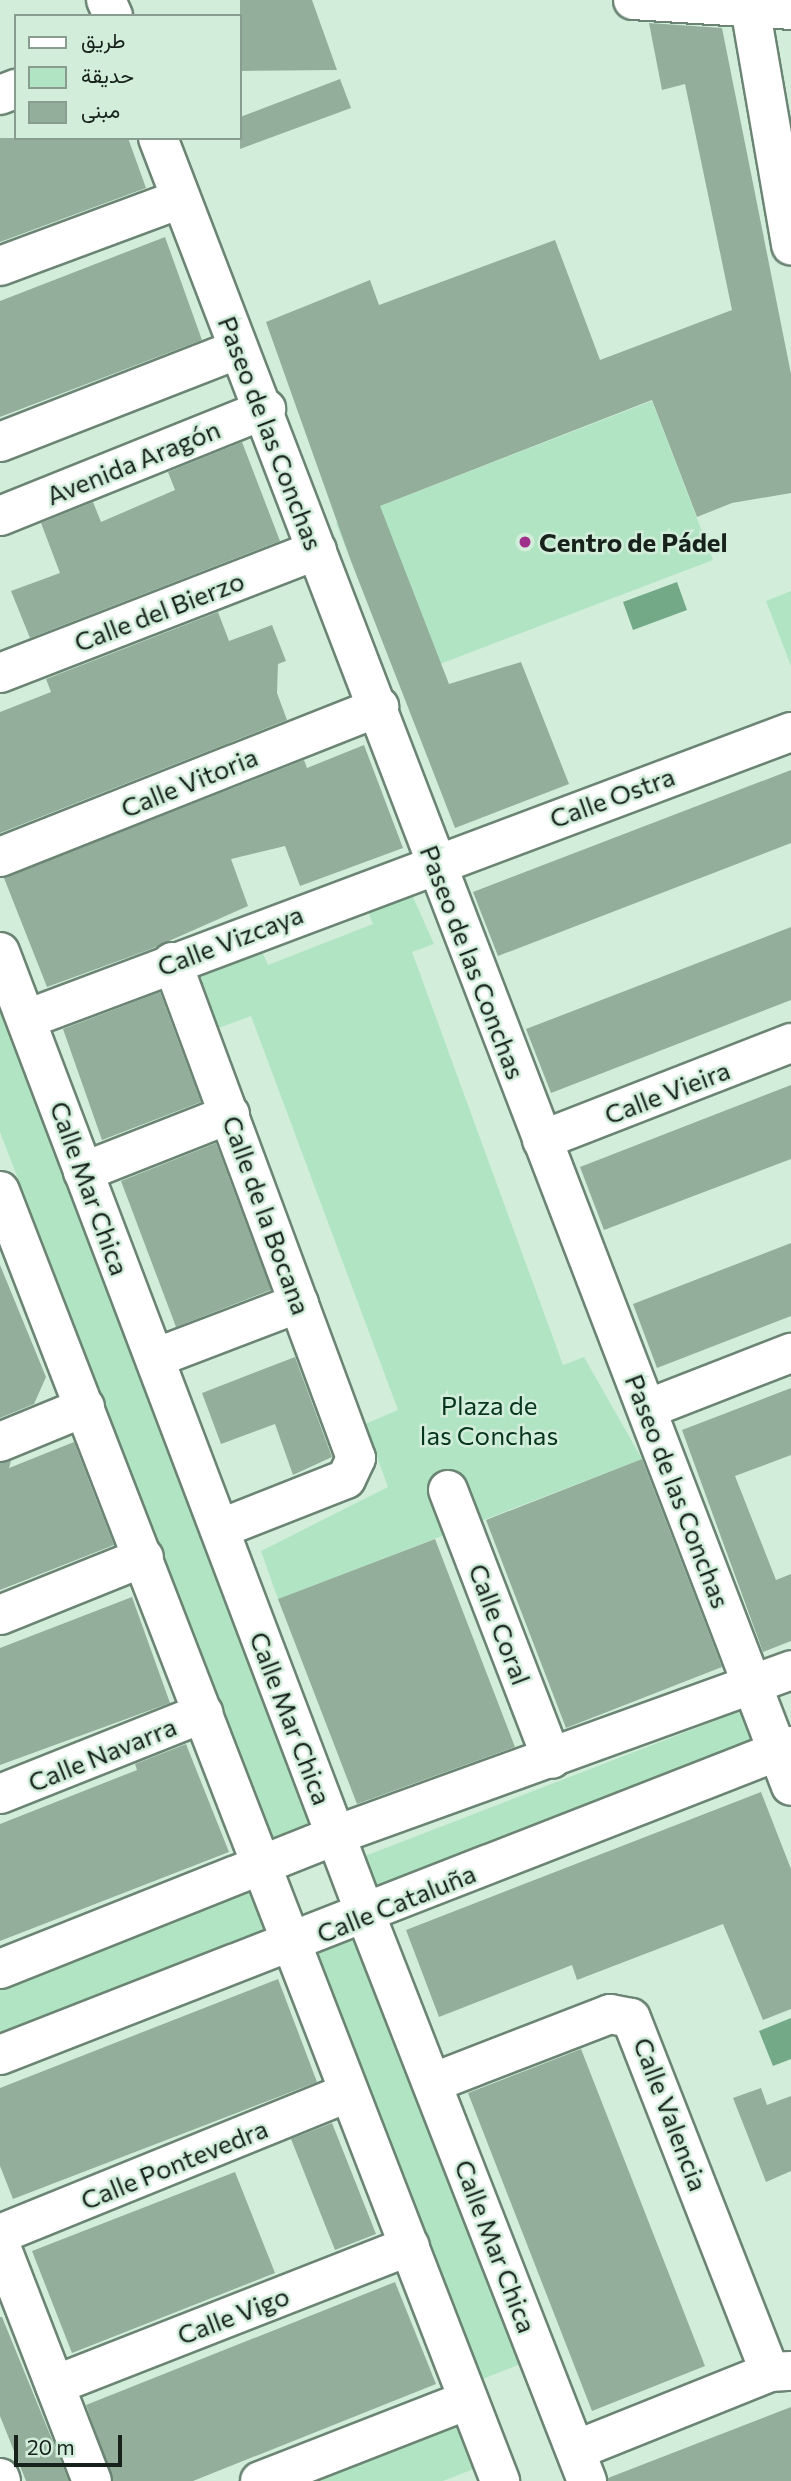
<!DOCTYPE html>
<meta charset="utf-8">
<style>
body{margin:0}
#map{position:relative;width:791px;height:2481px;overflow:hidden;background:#d2eedb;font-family:Commissioner,Vazirmatn,sans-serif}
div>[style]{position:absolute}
.green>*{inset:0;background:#b1e4c3}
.water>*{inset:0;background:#73a986}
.building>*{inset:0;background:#94ae9c}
.roads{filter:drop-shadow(2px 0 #6b8473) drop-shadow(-2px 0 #6b8473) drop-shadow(0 2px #6b8473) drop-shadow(0 -2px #6b8473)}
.minor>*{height:38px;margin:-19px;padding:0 19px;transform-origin:19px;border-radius:19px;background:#fff}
.dots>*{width:19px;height:19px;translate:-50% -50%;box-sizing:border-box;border:4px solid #d2eedb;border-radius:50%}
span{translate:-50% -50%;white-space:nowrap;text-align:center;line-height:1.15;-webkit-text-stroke:5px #d2eedb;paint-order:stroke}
.street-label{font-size:26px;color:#18221c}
.poi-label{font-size:26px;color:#18221c;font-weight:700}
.left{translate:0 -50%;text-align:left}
.park-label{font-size:26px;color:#06341d}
.legend{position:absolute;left:14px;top:14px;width:228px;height:126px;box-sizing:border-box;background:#d2eedb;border:2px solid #889c8f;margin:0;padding:9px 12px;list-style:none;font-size:21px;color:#18221c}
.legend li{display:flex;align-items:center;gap:14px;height:35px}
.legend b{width:35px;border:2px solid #889c8f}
.scale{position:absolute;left:14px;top:2435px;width:108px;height:32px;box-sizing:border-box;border:4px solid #18221c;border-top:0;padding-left:9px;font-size:21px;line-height:24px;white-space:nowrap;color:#18221c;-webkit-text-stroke:5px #d2eedb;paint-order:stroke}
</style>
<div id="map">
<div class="green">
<i style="clip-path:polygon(652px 401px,713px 560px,398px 680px,336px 523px)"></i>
<i style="clip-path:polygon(791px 591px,791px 666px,766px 601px)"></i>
<i style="clip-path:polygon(408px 886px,434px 944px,412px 952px,563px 1365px,584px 1357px,642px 1459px,278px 1599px,261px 1551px,388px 1487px,365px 1424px,398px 1410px,251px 1016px,213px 1030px,189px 976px,260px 947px,268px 965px,373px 924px,365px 904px)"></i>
<i style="clip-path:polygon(0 1001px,316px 1823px,274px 1842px,0 1132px)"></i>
<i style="clip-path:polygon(748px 1708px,763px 1748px,379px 1897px,365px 1856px)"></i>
<i style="clip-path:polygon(256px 1890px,273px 1933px,0 2041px,0 1987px)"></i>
<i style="clip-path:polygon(358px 1934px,523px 2363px,480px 2380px,314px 1952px)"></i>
<i style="clip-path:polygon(460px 2421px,479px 2467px,443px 2481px,309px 2481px)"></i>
</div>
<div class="water">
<i style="clip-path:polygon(677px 582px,687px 610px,633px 630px,623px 602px)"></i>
<i style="clip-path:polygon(791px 2018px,791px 2059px,773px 2066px,759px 2031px)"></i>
</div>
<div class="building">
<i style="clip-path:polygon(240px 0,312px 0,337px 70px,240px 71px)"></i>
<i style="clip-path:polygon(649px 23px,722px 28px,791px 374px,791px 493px,732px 503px,697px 517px,652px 400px,380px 506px,449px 684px,521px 662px,569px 784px,455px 828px,351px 561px,266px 322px,370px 280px,379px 305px,555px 240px,600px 360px,732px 310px,685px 84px,662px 90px)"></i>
<i style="clip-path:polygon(340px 79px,351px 108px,240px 149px,240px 117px)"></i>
<i style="clip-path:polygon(0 138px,128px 138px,146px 188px,0 242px)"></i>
<i style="clip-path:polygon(165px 237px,202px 340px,0 417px,0 301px)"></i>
<i style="clip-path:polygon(242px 442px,280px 541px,30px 638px,11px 591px,60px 573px,41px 523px,93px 502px,101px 522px,175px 490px,168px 472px)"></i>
<i style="clip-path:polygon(218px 612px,229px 641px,272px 625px,286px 661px,278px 664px,277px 693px,287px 720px,0 833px,0 712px,51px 692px,46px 679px)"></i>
<i style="clip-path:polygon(364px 745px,403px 848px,300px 886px,285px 846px,231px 859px,248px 906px,151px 949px,47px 987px,4px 878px,304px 760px,307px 768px)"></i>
<i style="clip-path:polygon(791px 770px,791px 843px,498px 956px,473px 892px)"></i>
<i style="clip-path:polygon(791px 927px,791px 1000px,551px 1093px,526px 1029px)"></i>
<i style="clip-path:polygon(160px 992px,201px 1102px,102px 1140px,63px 1029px)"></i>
<i style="clip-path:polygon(791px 1085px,791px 1159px,604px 1230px,580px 1167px)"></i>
<i style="clip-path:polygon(216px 1143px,271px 1290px,176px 1327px,121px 1181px)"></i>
<i style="clip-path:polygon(791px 1243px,791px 1316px,657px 1368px,633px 1304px)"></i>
<i style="clip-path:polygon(0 1265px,46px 1377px,34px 1404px,0 1418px)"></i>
<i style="clip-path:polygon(295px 1357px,332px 1457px,293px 1475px,275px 1424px,221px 1444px,202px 1393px)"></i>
<i style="clip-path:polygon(791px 1388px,791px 1455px,735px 1476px,776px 1580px,791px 1574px,791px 1641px,763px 1652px,682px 1430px)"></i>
<i style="clip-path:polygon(74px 1442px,114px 1545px,0 1590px,0 1463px,11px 1461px,9px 1468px)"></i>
<i style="clip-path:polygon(642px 1459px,722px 1667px,566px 1728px,486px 1520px)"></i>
<i style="clip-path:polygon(435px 1539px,515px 1747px,357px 1804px,278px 1599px)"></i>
<i style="clip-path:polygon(132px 1597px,170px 1703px,0 1765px,0 1648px)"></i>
<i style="clip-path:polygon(186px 1744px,229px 1852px,0 1941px,0 1824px,137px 1770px,135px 1764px)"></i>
<i style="clip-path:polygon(761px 1792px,791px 1869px,791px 2009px,763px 2020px,723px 1924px,577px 1980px,572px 1965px,439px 2017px,406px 1930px)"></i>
<i style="clip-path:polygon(278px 1979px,317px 2082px,13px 2199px,0 2166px,0 2088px)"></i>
<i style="clip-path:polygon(581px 2049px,705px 2366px,592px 2411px,468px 2093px)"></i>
<i style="clip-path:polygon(761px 2088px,767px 2105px,791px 2096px,791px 2171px,766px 2182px,733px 2098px)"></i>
<i style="clip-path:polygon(332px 2123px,376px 2234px,335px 2250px,291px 2139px)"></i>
<i style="clip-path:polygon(235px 2172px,275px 2273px,72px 2353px,32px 2251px)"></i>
<i style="clip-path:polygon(395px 2282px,436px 2384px,193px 2481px,113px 2481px,86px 2405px)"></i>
<i style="clip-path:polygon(0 2317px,2px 2317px,69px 2481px,26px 2481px,0 2416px)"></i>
<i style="clip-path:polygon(791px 2407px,791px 2481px,608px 2481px,608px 2478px)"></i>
</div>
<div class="roads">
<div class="minor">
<i style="left:106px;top:0;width:17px;rotate:66deg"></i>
<i style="left:633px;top:0;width:158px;rotate:3.6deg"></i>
<i style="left:750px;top:7px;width:242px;rotate:80.2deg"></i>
<i style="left:0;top:95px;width:17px;rotate:-21deg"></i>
<i style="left:158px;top:138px;width:1765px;rotate:68.99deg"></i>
<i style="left:0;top:266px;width:192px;rotate:-20.4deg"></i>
<i style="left:0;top:442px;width:256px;rotate:-21.3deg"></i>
<i style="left:0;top:516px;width:287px;rotate:-21.9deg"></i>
<i style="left:0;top:673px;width:340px;rotate:-21.2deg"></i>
<i style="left:0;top:857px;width:408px;rotate:-21.6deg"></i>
<i style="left:0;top:952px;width:1028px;rotate:69.2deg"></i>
<i style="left:365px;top:1913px;width:610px;rotate:68.65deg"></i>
<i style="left:172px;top:962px;width:529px;rotate:69.65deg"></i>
<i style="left:356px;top:1458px;width:23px;rotate:115deg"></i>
<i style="left:346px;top:1479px;width:136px;rotate:158.5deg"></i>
<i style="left:27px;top:1019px;width:816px;rotate:-20.59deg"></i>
<i style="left:542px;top:1140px;width:267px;rotate:-21.3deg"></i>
<i style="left:83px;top:1172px;width:158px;rotate:-21.5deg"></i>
<i style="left:0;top:1191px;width:1384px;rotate:68.81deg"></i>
<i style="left:155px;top:1358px;width:154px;rotate:-20.9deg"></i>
<i style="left:647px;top:1409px;width:155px;rotate:-21.3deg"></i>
<i style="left:0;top:1442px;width:92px;rotate:-22.4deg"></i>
<i style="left:448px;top:1490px;width:288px;rotate:68.9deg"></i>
<i style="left:0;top:1615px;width:155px;rotate:-21.9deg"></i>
<i style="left:0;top:1794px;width:219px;rotate:-21.7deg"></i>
<i style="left:0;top:1969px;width:362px;rotate:-21.7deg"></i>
<i style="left:336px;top:1835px;width:484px;rotate:-19.9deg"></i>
<i style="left:0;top:2055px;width:849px;rotate:-21.34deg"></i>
<i style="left:432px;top:2083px;width:191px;rotate:-21.2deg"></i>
<i style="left:610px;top:2014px;width:21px;rotate:11deg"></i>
<i style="left:631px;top:2018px;width:380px;rotate:68.6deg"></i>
<i style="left:0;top:2234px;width:375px;rotate:-22.1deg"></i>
<i style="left:0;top:2244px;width:254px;rotate:68.8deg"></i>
<i style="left:55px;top:2385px;width:381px;rotate:-21.4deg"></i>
<i style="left:576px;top:2450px;width:209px;rotate:-21.9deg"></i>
<i style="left:770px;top:2372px;width:21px;rotate:-3deg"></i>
<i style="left:0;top:2478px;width:3px;rotate:72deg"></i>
<i style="left:260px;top:2481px;width:223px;rotate:-21.3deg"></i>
</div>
</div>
<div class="dots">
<i style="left:525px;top:542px;background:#a02f8c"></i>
</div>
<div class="street-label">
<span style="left:271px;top:433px;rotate:69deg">Paseo de las Conchas</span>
<span style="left:133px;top:462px;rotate:-22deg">Avenida Aragón</span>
<span style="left:159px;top:611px;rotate:-21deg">Calle del Bierzo</span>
<span style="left:189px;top:782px;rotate:-22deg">Calle Vitoria</span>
<span style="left:612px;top:797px;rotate:-20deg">Calle Ostra</span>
<span style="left:230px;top:940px;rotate:-21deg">Calle Vizcaya</span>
<span style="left:473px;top:962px;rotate:69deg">Paseo de las Conchas</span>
<span style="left:667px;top:1092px;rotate:-21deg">Calle Vieira</span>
<span style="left:90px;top:1188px;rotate:70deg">Calle Mar Chica</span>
<span style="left:267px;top:1215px;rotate:70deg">Calle de la Bocana</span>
<span style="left:678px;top:1491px;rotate:69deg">Paseo de las Conchas</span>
<span style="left:500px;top:1624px;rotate:69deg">Calle Coral</span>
<span style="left:291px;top:1718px;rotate:69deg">Calle Mar Chica</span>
<span style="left:102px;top:1754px;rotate:-22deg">Calle Navarra</span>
<span style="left:396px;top:1903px;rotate:-22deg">Calle Cataluña</span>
<span style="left:671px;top:2114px;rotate:69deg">Calle Valencia</span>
<span style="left:174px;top:2164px;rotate:-22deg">Calle Pontevedra</span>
<span style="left:496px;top:2246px;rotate:69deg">Calle Mar Chica</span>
<span style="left:233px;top:2315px;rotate:-21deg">Calle Vigo</span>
</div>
<div class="poi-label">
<span class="left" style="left:539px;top:542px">Centro de Pádel</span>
</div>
<div class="park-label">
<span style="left:489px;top:1420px">Plaza de<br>las Conchas</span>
</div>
<ul class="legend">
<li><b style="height:9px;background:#fff"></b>طريق</li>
<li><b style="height:19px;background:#b1e4c3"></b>حديقة</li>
<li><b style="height:19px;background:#94ae9c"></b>مبنى</li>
</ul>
<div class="scale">20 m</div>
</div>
